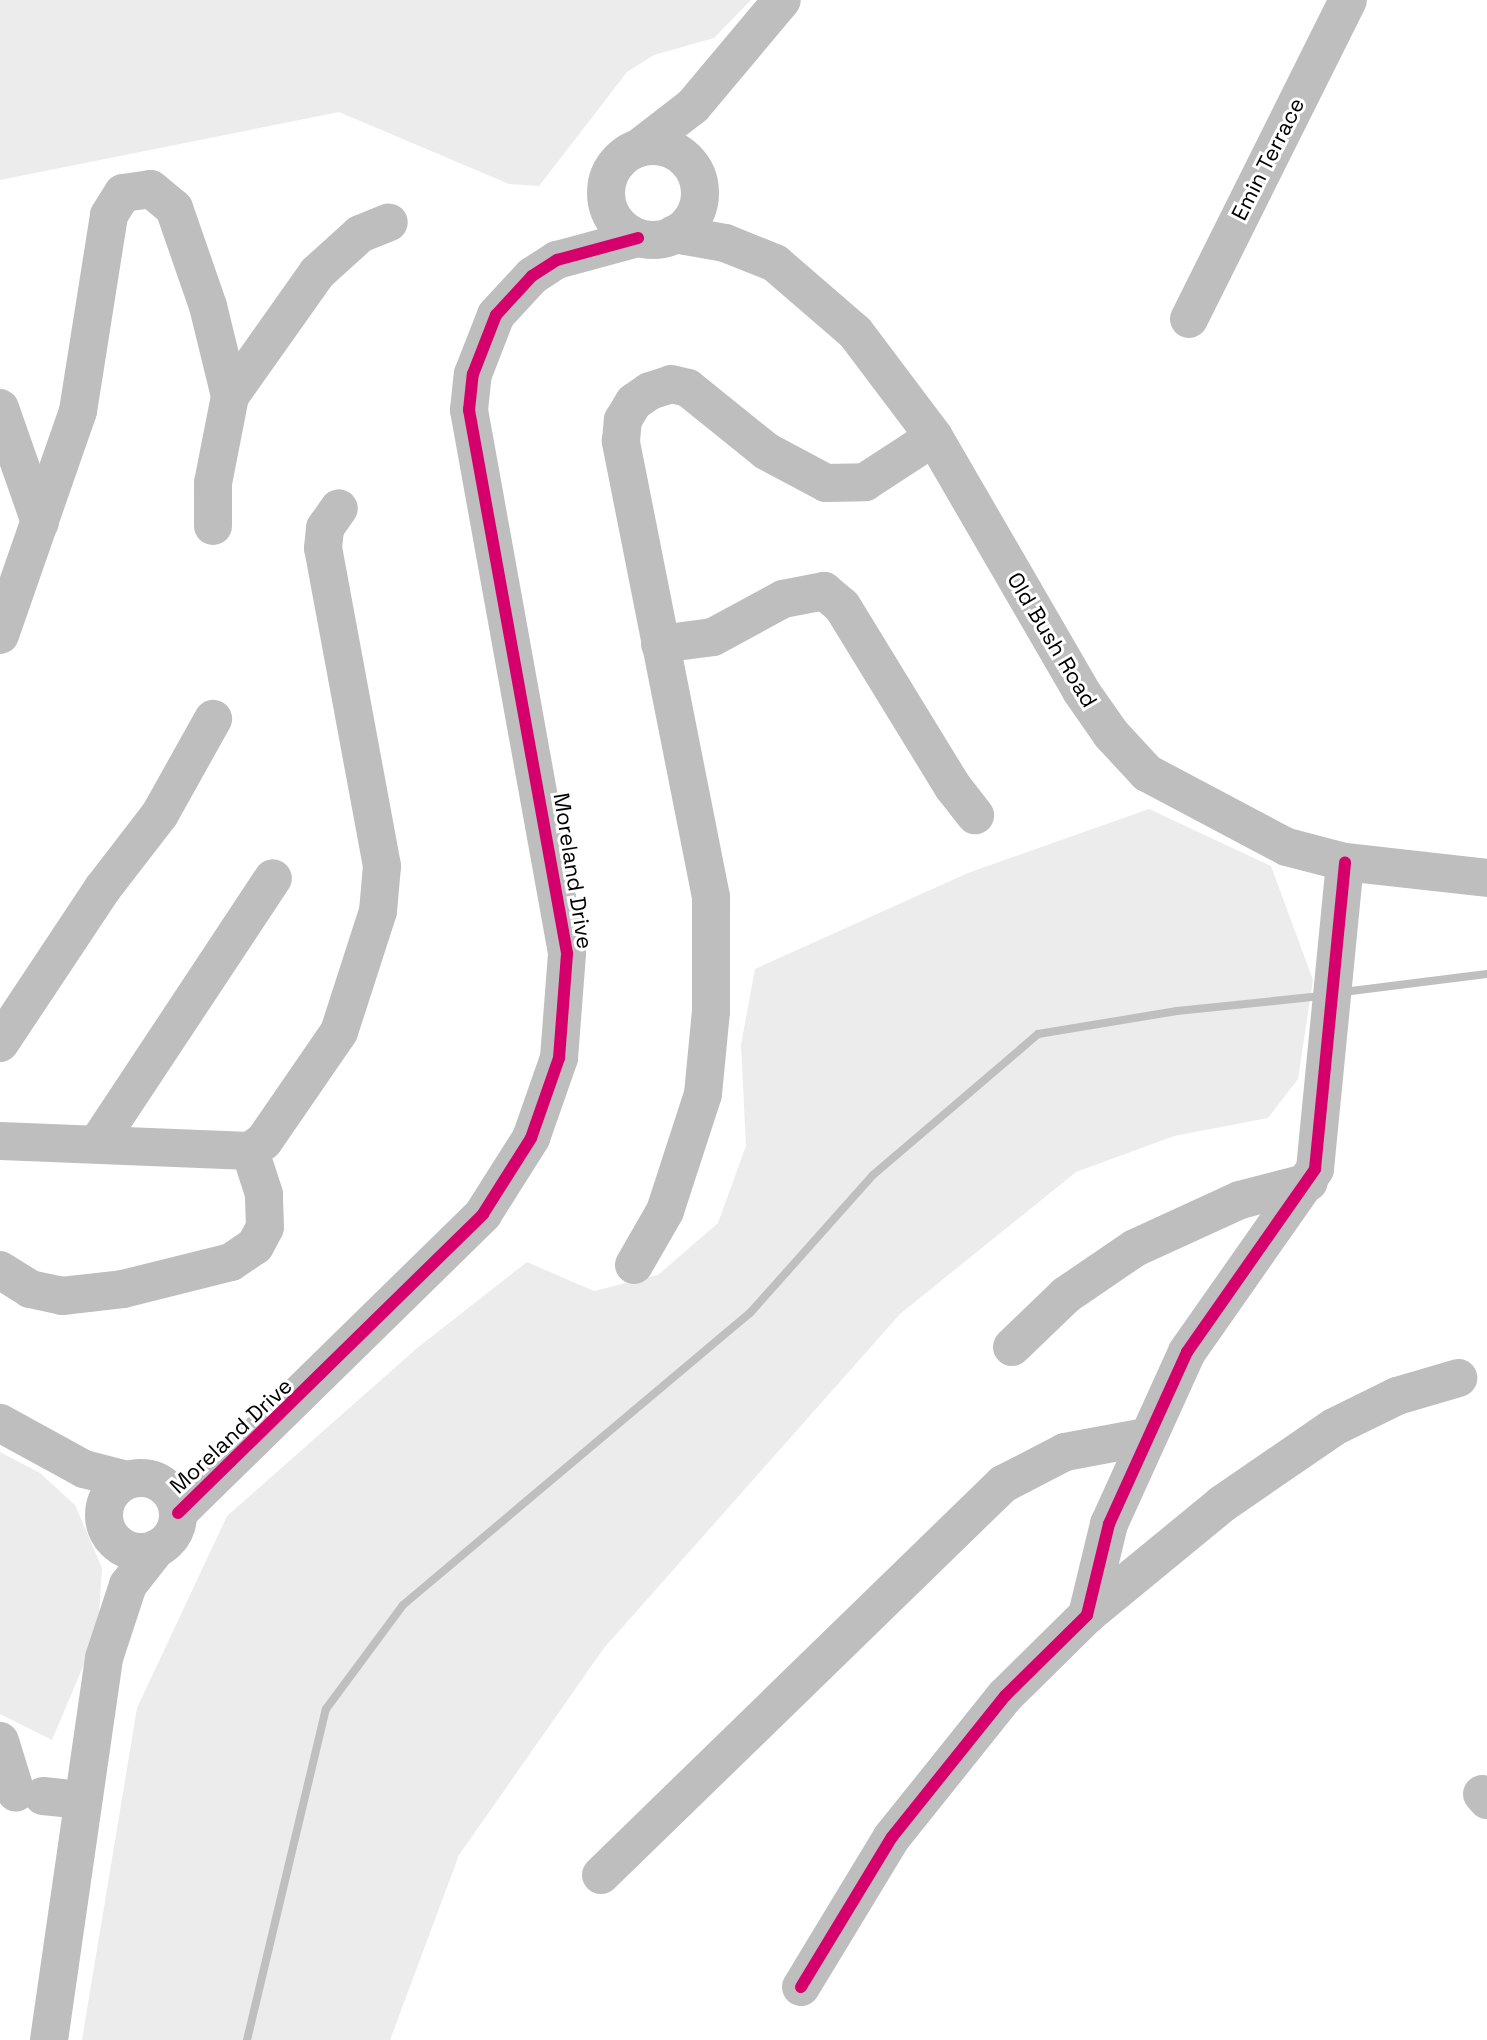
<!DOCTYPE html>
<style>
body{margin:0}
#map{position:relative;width:1487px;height:2040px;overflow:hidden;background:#fff;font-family:"Space Grotesk",sans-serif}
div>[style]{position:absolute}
.green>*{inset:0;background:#ececec}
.stream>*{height:8px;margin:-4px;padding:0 4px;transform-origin:4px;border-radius:4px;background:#bfbfbf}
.minor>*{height:38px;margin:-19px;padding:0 19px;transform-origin:19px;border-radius:19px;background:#bebebe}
.minor>.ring{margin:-19px;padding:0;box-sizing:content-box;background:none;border:38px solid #bebebe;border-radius:50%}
.cycleway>*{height:12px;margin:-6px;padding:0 6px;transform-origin:6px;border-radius:6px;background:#d6006c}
span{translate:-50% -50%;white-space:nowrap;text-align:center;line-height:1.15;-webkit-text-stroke:6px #fff;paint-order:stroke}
.street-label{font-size:22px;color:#000}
</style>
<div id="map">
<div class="green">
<i style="clip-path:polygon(0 0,751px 0,714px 38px,654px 55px,627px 72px,539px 186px,509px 184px,339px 112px,0 180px)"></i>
<i style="clip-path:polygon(1149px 809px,1271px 866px,1313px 980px,1298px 1079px,1268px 1118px,1174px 1136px,1076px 1172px,900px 1314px,604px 1648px,459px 1855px,390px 2040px,82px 2040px,137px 1708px,227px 1516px,416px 1349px,527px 1262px,594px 1291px,658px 1275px,718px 1223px,746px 1146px,741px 1045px,755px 969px,968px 873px)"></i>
<i style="clip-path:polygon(0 1452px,40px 1473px,75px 1505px,102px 1568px,98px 1631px,52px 1740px,0 1714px)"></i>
</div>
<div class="stream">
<i style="left:1343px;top:992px;width:145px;rotate:-7.1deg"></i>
<i style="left:247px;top:2040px;width:340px;rotate:-76.6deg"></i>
<i style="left:326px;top:1709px;width:129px;rotate:-53.5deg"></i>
<i style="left:403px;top:1605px;width:454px;rotate:-40.1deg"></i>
<i style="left:750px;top:1313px;width:185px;rotate:-48.3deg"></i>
<i style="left:873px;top:1175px;width:217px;rotate:-40.5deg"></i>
<i style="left:1038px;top:1034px;width:141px;rotate:-9.4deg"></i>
<i style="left:1177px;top:1011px;width:145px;rotate:-5.9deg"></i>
</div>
<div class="minor">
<i class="ring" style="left:606px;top:146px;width:56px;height:56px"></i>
<i style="left:640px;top:147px;width:67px;rotate:-37.7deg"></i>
<i style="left:693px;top:106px;width:138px;rotate:-50deg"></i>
<i style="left:674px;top:234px;width:52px;rotate:10deg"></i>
<i style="left:725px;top:243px;width:54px;rotate:21.8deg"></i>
<i style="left:775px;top:263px;width:106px;rotate:40.8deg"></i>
<i style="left:855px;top:332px;width:131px;rotate:53deg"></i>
<i style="left:934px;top:437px;width:293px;rotate:59.9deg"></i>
<i style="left:1081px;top:691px;width:52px;rotate:55.1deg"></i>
<i style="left:1111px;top:734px;width:53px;rotate:47.3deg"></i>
<i style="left:1147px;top:773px;width:158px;rotate:27.9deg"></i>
<i style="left:1287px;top:847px;width:60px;rotate:14.5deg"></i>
<i style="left:1345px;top:862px;width:143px;rotate:6.4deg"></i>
<i style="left:1189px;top:319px;width:356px;rotate:-63.5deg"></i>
<i style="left:0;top:408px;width:121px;rotate:70.7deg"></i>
<i style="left:213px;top:526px;width:43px;rotate:-90deg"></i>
<i style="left:213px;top:483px;width:89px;rotate:-78.9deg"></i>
<i style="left:230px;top:396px;width:151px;rotate:-54.7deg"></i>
<i style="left:317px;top:273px;width:58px;rotate:-42.2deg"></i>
<i style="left:360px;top:234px;width:31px;rotate:-22deg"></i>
<i style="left:0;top:635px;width:237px;rotate:-70.8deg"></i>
<i style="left:78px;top:411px;width:198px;rotate:-81deg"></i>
<i style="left:109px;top:215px;width:26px;rotate:-58deg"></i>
<i style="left:123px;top:193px;width:28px;rotate:-8deg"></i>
<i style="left:151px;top:189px;width:30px;rotate:40deg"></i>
<i style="left:174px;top:208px;width:104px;rotate:70.9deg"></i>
<i style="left:208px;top:306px;width:93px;rotate:76.3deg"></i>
<i style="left:660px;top:644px;width:53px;rotate:-7.5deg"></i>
<i style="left:713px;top:637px;width:80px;rotate:-28.5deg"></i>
<i style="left:783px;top:599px;width:42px;rotate:-11deg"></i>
<i style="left:824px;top:591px;width:23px;rotate:40deg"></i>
<i style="left:842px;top:606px;width:212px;rotate:58.5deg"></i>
<i style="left:953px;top:787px;width:36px;rotate:52deg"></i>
<i style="left:0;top:1043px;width:186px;rotate:-56.4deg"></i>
<i style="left:103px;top:888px;width:93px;rotate:-52.4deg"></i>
<i style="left:160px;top:814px;width:109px;rotate:-60.8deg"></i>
<i style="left:0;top:1141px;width:250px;rotate:2.3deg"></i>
<i style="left:250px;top:1151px;width:17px;rotate:-36deg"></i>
<i style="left:264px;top:1141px;width:132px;rotate:-55.5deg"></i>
<i style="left:339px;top:1032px;width:127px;rotate:-72.1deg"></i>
<i style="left:378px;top:911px;width:45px;rotate:-84.9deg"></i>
<i style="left:382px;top:866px;width:323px;rotate:-100.5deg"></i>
<i style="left:323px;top:548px;width:20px;rotate:-84deg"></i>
<i style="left:325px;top:528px;width:24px;rotate:-55deg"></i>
<i style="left:99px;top:1141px;width:315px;rotate:-56.5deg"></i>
<i style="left:634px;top:1265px;width:62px;rotate:-60.1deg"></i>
<i style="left:665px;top:1211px;width:123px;rotate:-72deg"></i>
<i style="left:703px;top:1094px;width:83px;rotate:-84.5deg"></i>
<i style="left:711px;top:1011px;width:114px;rotate:-90deg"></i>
<i style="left:711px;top:897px;width:465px;rotate:-101.2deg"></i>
<i style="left:621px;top:441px;width:21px;rotate:-85deg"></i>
<i style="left:623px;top:420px;width:21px;rotate:-59deg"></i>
<i style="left:634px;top:402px;width:19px;rotate:-35deg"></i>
<i style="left:650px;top:391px;width:22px;rotate:-18deg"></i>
<i style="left:671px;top:384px;width:17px;rotate:13deg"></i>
<i style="left:688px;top:388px;width:100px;rotate:38.9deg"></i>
<i style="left:766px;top:451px;width:68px;rotate:28.1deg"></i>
<i style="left:826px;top:483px;width:39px;rotate:-1deg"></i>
<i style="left:865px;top:482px;width:82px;rotate:-33.1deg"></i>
<i style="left:0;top:1270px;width:36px;rotate:32deg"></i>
<i style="left:30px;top:1289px;width:33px;rotate:12deg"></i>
<i style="left:62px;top:1296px;width:61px;rotate:-6.5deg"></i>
<i style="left:123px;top:1289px;width:111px;rotate:-14deg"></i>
<i style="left:231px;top:1262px;width:29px;rotate:-34deg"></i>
<i style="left:255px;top:1246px;width:21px;rotate:-62deg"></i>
<i style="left:265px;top:1227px;width:33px;rotate:-92deg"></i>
<i style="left:264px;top:1194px;width:45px;rotate:-108deg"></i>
<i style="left:1012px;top:1347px;width:75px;rotate:-43.9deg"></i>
<i style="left:1066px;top:1295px;width:83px;rotate:-34.3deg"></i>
<i style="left:1135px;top:1248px;width:115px;rotate:-24.6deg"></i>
<i style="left:1240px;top:1200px;width:71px;rotate:-14.6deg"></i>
<i style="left:0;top:1423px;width:96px;rotate:28.7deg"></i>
<i style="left:84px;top:1469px;width:44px;rotate:14.3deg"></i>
<i class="ring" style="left:104px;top:1478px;width:36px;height:36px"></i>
<i style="left:178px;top:1513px;width:427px;rotate:-44.4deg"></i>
<i style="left:483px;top:1214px;width:90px;rotate:-57.7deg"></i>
<i style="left:531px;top:1138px;width:85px;rotate:-70.7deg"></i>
<i style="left:559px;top:1058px;width:105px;rotate:-85.6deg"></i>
<i style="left:567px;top:953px;width:552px;rotate:-100.23deg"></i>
<i style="left:469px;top:410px;width:36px;rotate:-84deg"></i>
<i style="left:473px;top:374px;width:63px;rotate:-68.7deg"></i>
<i style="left:496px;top:315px;width:53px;rotate:-47.3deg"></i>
<i style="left:532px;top:276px;width:30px;rotate:-33deg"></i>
<i style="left:557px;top:260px;width:84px;rotate:-15.2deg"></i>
<i style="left:1087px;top:1615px;width:175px;rotate:-39.4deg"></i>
<i style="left:1222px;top:1504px;width:136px;rotate:-34.5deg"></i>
<i style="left:1334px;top:1427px;width:70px;rotate:-26.2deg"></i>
<i style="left:1397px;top:1396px;width:64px;rotate:-16.4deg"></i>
<i style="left:0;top:1741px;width:54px;rotate:72.9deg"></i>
<i style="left:1482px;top:1794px;width:8px;rotate:50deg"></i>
<i style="left:43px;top:1796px;width:38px;rotate:6deg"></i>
<i style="left:601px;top:1875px;width:561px;rotate:-44.21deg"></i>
<i style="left:1003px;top:1484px;width:70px;rotate:-27.3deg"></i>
<i style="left:1065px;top:1452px;width:81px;rotate:-10.6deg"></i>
<i style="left:801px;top:1987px;width:175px;rotate:-58.8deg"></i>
<i style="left:892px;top:1837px;width:181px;rotate:-51.3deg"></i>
<i style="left:1005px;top:1696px;width:115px;rotate:-44.6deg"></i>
<i style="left:1087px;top:1615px;width:94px;rotate:-76.4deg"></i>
<i style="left:1109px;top:1524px;width:189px;rotate:-65.6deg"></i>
<i style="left:1187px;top:1352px;width:223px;rotate:-55deg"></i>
<i style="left:1315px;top:1169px;width:308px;rotate:-84.4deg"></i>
<i style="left:49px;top:2040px;width:386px;rotate:-81.8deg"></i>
<i style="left:104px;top:1658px;width:77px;rotate:-71.8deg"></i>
<i style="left:128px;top:1585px;width:47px;rotate:-51.9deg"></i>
</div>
<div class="cycleway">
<i style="left:178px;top:1513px;width:427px;rotate:-44.4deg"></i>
<i style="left:483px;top:1214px;width:90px;rotate:-57.7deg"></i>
<i style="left:531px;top:1138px;width:85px;rotate:-70.7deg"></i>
<i style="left:559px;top:1058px;width:105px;rotate:-85.6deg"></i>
<i style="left:567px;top:953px;width:552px;rotate:-100.23deg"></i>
<i style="left:469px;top:410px;width:36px;rotate:-84deg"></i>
<i style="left:473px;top:374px;width:63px;rotate:-68.7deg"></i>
<i style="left:496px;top:315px;width:53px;rotate:-47.3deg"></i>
<i style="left:532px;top:276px;width:30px;rotate:-33deg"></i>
<i style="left:557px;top:260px;width:84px;rotate:-15.2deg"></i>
<i style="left:801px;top:1987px;width:175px;rotate:-58.8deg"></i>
<i style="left:892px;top:1837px;width:181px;rotate:-51.3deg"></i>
<i style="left:1005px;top:1696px;width:115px;rotate:-44.6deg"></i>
<i style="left:1087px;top:1615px;width:94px;rotate:-76.4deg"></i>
<i style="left:1109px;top:1524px;width:189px;rotate:-65.6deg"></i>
<i style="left:1187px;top:1352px;width:223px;rotate:-55deg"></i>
<i style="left:1315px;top:1169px;width:308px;rotate:-84.4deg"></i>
</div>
<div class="street-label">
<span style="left:1268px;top:159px;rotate:-63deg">Emin Terrace</span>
<span style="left:1052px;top:640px;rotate:59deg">Old Bush Road</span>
<span style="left:573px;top:871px;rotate:81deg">Moreland Drive</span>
<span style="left:231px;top:1436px;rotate:-43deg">Moreland Drive</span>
</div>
</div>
